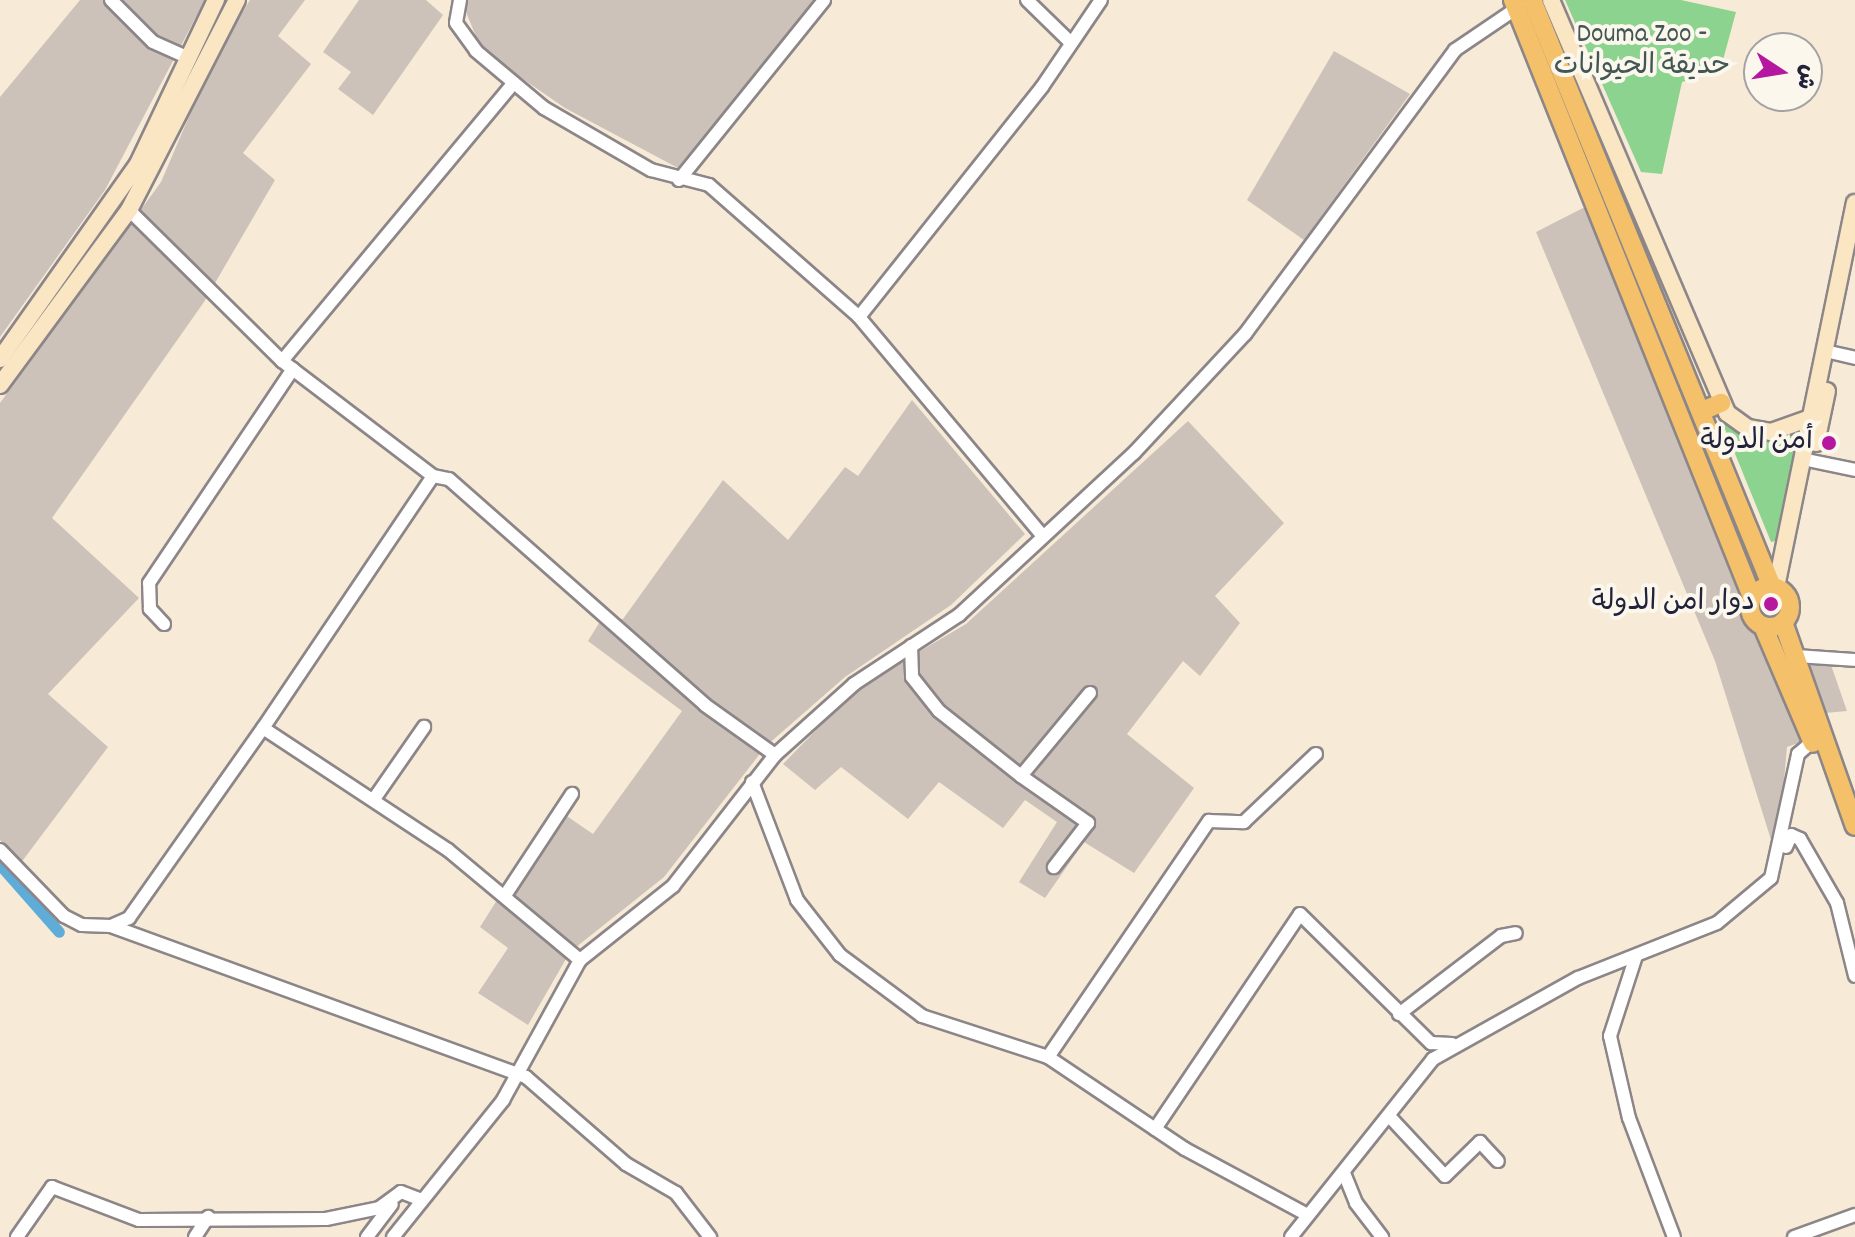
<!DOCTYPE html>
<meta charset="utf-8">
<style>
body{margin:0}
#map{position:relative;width:1855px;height:1237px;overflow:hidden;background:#f7ebd7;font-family:Dekko,"Playpen Sans Arabic",sans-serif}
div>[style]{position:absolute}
.industrial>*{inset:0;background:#ccc2b9}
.green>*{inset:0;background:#8bd38e}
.canal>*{height:11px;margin:-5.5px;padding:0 5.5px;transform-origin:5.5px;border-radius:5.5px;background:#60acd9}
.roads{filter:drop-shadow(2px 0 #8c8689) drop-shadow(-2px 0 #8c8689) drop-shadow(0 2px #8c8689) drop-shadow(0 -2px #8c8689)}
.minor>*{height:12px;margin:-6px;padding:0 6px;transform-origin:6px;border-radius:6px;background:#fff}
.secondary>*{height:16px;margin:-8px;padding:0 8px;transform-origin:8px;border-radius:8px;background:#fbe6c3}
.primary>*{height:18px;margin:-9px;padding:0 9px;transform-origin:9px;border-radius:9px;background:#f4c16a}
.primary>.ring{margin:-9px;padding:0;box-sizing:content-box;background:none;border:18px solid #f4c16a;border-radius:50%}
.dots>*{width:22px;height:22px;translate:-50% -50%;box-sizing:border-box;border:4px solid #fbf7ec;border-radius:50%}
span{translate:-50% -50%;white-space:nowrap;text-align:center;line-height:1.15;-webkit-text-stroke:8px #fbf7ec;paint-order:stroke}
.park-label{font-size:28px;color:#425754}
.poi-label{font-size:28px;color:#22223b}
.right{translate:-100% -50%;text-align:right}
.north{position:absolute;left:1743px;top:32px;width:80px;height:80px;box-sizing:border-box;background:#fbf7ec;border:2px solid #a4a2a5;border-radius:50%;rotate:102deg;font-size:22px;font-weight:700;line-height:32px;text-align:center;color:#22223b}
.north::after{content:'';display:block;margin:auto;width:28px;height:36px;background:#b5179e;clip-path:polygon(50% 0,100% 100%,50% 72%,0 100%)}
</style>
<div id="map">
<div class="industrial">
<i style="clip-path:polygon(80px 0,205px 0,105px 190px,0 337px,0 97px)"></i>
<i style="clip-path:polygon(250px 0,305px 0,278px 36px,311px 64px,243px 153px,275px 180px,204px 302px,52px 518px,139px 598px,48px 694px,108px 747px,20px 864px,0 840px,0 403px,161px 182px,214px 58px)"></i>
<i style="clip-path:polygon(359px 0,426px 0,443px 15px,373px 115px,338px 89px,351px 72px,323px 52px)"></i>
<i style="clip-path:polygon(461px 0,817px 0,680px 169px,565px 108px,482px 51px)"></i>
<i style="clip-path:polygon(1334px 51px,1410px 94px,1304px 240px,1247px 200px)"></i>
<i style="clip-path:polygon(1587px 206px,1801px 742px,1787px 747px,1777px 859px,1715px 661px,1536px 232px)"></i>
<i style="clip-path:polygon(912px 400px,1025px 534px,951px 605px,845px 677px,766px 746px,664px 877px,570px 952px,528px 1025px,478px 993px,508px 948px,480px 927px,555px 808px,593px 834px,682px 711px,588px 641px,601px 620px,623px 619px,723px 480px,788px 540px,845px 467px,858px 476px)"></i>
<i style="clip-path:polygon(1188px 421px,1284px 523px,1215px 596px,1240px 623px,1200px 676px,1183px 661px,1127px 734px,1194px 788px,1134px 873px,1084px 842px,1045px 898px,1019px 882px,1057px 822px,1025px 800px,1003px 828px,939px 782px,908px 819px,841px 767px,815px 790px,783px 764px,856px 689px,966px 624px)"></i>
<i style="clip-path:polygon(1820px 662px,1831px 665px,1847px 711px,1825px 713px,1808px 666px)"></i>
</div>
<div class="green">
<i style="clip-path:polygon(1565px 0,1681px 0,1736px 12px,1720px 71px,1682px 82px,1662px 174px,1641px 172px)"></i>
<i style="clip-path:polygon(1718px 412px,1763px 436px,1804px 426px,1780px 540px,1771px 542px)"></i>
</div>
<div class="canal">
<i style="left:0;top:865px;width:89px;rotate:48.6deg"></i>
</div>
<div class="roads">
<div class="minor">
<i style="left:111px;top:0;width:59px;rotate:45deg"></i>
<i style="left:153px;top:42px;width:35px;rotate:24deg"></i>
<i style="left:460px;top:0;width:23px;rotate:100deg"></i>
<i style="left:456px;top:23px;width:34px;rotate:54deg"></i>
<i style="left:476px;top:51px;width:89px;rotate:40deg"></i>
<i style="left:544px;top:108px;width:124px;rotate:30.1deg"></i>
<i style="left:651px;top:170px;width:60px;rotate:14.5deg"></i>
<i style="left:709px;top:185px;width:200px;rotate:41.3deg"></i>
<i style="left:859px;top:317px;width:286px;rotate:50deg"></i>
<i style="left:1027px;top:0;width:60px;rotate:44.3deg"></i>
<i style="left:679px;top:180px;width:231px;rotate:-51.1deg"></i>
<i style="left:129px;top:210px;width:215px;rotate:44.6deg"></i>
<i style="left:282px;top:361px;width:190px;rotate:37.3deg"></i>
<i style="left:433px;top:476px;width:16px;rotate:11deg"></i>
<i style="left:449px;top:479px;width:341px;rotate:41.4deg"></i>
<i style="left:705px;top:705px;width:86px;rotate:35.5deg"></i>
<i style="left:859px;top:317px;width:294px;rotate:-51.5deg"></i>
<i style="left:1042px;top:87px;width:105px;rotate:-55.9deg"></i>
<i style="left:1834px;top:353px;width:22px;rotate:13deg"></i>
<i style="left:282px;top:361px;width:362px;rotate:-50.2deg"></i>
<i style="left:1812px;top:461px;width:44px;rotate:11.8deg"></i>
<i style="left:433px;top:476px;width:304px;rotate:124deg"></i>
<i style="left:263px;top:728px;width:222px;rotate:33.4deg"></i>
<i style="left:448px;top:850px;width:172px;rotate:39.8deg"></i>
<i style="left:164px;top:624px;width:21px;rotate:-133deg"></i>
<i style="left:150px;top:609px;width:26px;rotate:-92deg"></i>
<i style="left:149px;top:583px;width:258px;rotate:-56.1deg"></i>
<i style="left:911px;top:646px;width:31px;rotate:88deg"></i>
<i style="left:912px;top:677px;width:43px;rotate:51.5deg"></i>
<i style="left:939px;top:711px;width:105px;rotate:38.4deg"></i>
<i style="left:1021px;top:776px;width:108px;rotate:-50.3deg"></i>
<i style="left:1795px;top:656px;width:60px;rotate:3.8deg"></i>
<i style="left:1021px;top:776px;width:82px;rotate:35deg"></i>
<i style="left:1088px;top:823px;width:56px;rotate:127.7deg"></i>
<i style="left:752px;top:782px;width:126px;rotate:69.1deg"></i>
<i style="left:797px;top:900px;width:70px;rotate:52deg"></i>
<i style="left:840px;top:955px;width:102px;rotate:36.6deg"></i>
<i style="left:922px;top:1016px;width:133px;rotate:18deg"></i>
<i style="left:1048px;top:1057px;width:165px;rotate:33.9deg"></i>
<i style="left:1185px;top:1149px;width:135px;rotate:28.3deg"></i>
<i style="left:374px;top:799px;width:88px;rotate:-55.2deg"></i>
<i style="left:1786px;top:847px;width:13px;rotate:-67deg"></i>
<i style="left:1791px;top:835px;width:10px;rotate:24deg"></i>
<i style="left:1800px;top:839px;width:74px;rotate:60deg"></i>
<i style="left:1837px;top:903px;width:75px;rotate:76.1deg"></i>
<i style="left:0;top:850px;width:92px;rotate:45.9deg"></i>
<i style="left:64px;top:916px;width:20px;rotate:27deg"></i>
<i style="left:82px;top:925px;width:29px;rotate:2deg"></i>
<i style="left:111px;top:926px;width:442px;rotate:20deg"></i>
<i style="left:526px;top:1077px;width:133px;rotate:41deg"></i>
<i style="left:626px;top:1164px;width:58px;rotate:30.1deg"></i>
<i style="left:676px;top:1193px;width:56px;rotate:52.3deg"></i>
<i style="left:506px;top:894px;width:120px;rotate:-56.6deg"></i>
<i style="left:111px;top:926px;width:20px;rotate:-24deg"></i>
<i style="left:129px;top:918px;width:232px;rotate:-54.8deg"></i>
<i style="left:1635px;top:959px;width:81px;rotate:108deg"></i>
<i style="left:1610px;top:1036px;width:84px;rotate:77deg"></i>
<i style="left:1629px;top:1118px;width:127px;rotate:69.3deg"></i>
<i style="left:1399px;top:1014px;width:128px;rotate:-37.4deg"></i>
<i style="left:1501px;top:936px;width:15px;rotate:-11deg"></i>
<i style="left:1048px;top:1057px;width:286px;rotate:-55.7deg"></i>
<i style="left:1209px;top:821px;width:35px;rotate:2deg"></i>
<i style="left:1244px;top:822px;width:99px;rotate:-43.4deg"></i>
<i style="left:1389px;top:1116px;width:82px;rotate:47deg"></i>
<i style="left:1445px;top:1176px;width:49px;rotate:-44.2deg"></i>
<i style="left:1480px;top:1142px;width:26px;rotate:47deg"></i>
<i style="left:1155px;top:1129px;width:259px;rotate:-56deg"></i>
<i style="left:1300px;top:914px;width:184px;rotate:44.6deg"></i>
<i style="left:1431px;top:1043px;width:21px;rotate:3deg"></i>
<i style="left:1344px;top:1173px;width:32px;rotate:68deg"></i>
<i style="left:1356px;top:1203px;width:43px;rotate:52.6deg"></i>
<i style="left:17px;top:1237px;width:61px;rotate:-55deg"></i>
<i style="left:52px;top:1187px;width:93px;rotate:20.8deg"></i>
<i style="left:139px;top:1220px;width:187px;rotate:-0.3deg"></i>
<i style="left:326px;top:1219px;width:54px;rotate:-11.7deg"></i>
<i style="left:379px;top:1208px;width:27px;rotate:-36deg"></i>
<i style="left:401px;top:1192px;width:19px;rotate:21deg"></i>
<i style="left:195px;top:1237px;width:24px;rotate:-57deg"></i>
<i style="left:367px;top:1237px;width:41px;rotate:-52.9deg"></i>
<i style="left:393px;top:1237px;width:176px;rotate:-51.2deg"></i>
<i style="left:503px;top:1100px;width:160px;rotate:-61.2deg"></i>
<i style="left:580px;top:960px;width:119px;rotate:-38.5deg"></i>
<i style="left:673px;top:886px;width:166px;rotate:-52.1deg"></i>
<i style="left:775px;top:755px;width:106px;rotate:-41.9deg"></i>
<i style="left:854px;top:684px;width:126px;rotate:-33.3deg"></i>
<i style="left:959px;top:615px;width:238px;rotate:-42.8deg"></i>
<i style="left:1134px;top:453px;width:163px;rotate:-47deg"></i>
<i style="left:1245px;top:334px;width:353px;rotate:-53.5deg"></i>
<i style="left:1455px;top:50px;width:78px;rotate:-34.1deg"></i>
<i style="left:1291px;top:1237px;width:228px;rotate:-51.4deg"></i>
<i style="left:1433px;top:1059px;width:166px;rotate:-29.2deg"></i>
<i style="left:1578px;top:978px;width:149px;rotate:-21.6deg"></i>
<i style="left:1717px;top:923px;width:70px;rotate:-39.8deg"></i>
<i style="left:1771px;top:878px;width:127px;rotate:-77.7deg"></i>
<i style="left:1798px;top:754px;width:18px;rotate:-41deg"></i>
<i style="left:1794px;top:1237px;width:65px;rotate:-19.8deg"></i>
</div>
<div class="secondary">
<i style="left:1551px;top:0;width:449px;rotate:66.9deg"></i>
<i style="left:1727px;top:413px;width:26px;rotate:36deg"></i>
<i style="left:1748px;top:428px;width:23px;rotate:10deg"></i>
<i style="left:1771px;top:432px;width:41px;rotate:-19.7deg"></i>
<i style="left:0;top:359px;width:239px;rotate:-54.7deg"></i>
<i style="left:138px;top:164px;width:182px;rotate:-64.6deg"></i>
<i style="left:0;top:385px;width:217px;rotate:-53.6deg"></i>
<i style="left:129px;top:210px;width:236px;rotate:-62.8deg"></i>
<i style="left:1816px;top:443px;width:53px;rotate:-78.1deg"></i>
<i style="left:1776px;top:587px;width:392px;rotate:-78.4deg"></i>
</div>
<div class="primary">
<i style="left:1513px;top:0;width:643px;rotate:68.18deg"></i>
<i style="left:1532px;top:0;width:634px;rotate:67.76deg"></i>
<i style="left:1702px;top:411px;width:21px;rotate:-23deg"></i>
<i class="ring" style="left:1750px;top:587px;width:22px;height:22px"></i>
<i style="left:1783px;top:622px;width:216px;rotate:70.6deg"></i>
<i style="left:1763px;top:626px;width:127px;rotate:66.9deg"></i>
</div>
</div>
<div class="dots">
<i style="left:1829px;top:443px;background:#b5179e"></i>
<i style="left:1771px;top:604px;background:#b5179e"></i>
</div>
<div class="park-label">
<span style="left:1642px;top:52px">Douma Zoo -<br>حديقة الحيوانات</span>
</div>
<div class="poi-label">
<span class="right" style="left:1813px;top:443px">أمن الدولة</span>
<span class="right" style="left:1755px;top:604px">دوار امن الدولة</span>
</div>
<div class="north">ش</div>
</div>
